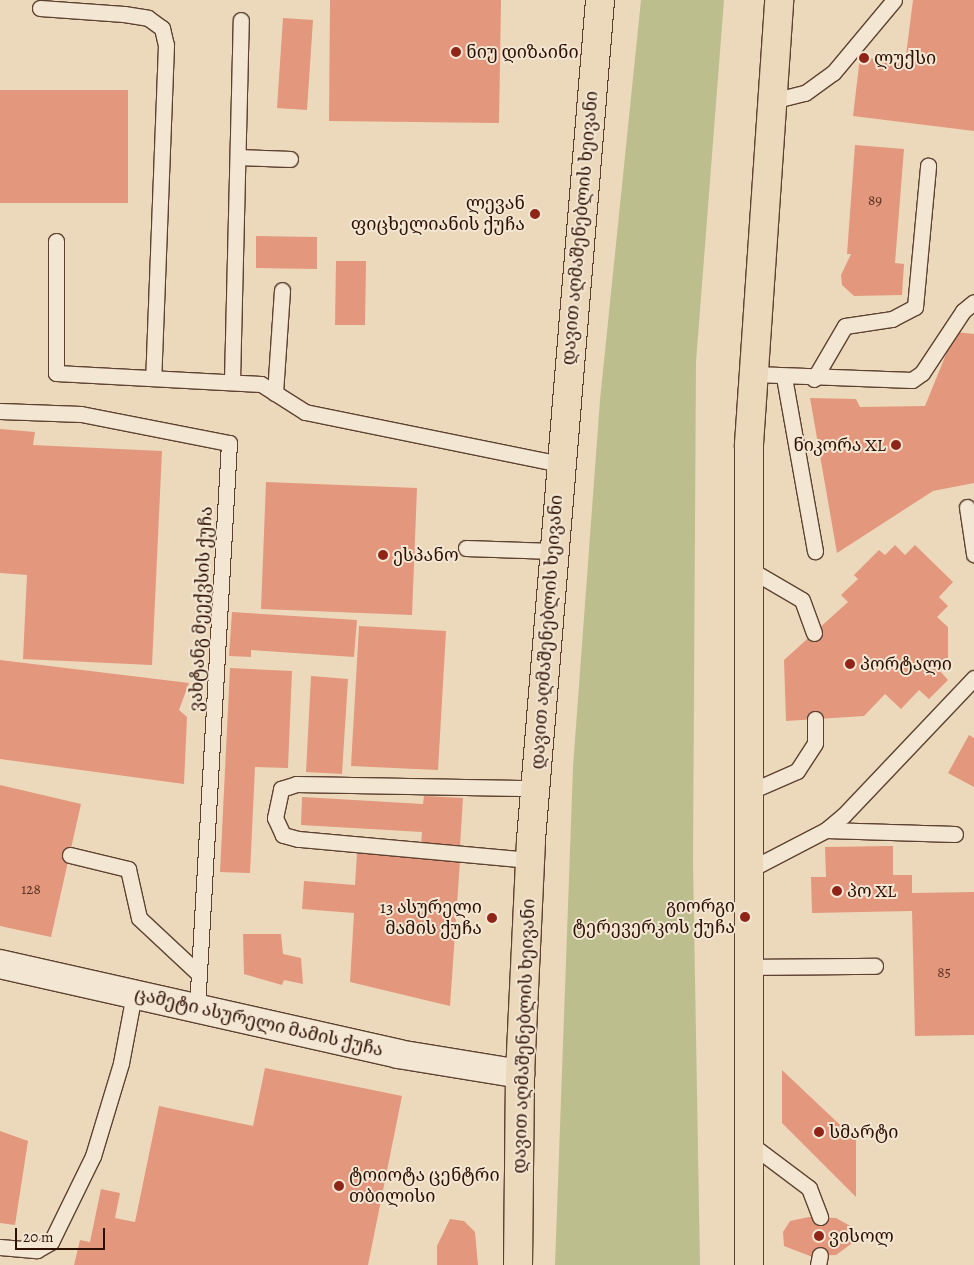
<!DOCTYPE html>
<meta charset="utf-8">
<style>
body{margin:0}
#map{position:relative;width:974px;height:1265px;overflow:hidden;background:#ecd9bc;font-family:Alegreya,"Noto Serif Georgian",serif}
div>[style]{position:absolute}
.green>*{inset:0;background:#bdbe8d}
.building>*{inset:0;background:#e3977d}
.roads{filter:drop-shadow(1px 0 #5e4231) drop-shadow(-1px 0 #5e4231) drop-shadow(0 1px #5e4231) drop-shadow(0 -1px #5e4231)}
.service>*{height:15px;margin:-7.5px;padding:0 7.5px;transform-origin:7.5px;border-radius:7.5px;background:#f3e6d3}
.tertiary>*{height:28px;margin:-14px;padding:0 14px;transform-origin:14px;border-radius:14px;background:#f3e6d3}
.trunk>*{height:28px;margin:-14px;padding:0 14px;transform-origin:14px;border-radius:14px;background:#ecd9bc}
.dots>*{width:14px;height:14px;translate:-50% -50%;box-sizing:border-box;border:2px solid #f3e6d3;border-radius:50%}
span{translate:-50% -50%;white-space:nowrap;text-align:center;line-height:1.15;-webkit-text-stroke:4px #f3e6d3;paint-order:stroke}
.number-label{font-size:15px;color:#5b3222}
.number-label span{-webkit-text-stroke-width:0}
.poi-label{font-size:18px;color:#2e1003}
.left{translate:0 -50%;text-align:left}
.right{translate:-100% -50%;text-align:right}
.street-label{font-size:18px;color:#2e1003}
.scale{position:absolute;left:15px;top:1228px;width:90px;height:22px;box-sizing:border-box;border:2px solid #2e1003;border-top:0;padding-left:6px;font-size:15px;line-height:18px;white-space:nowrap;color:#2e1003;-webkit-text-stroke:4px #f3e6d3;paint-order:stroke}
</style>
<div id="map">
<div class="green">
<i style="clip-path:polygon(641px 0,724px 0,696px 362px,693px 862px,700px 1265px,555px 1265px,573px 767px,600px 400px)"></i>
</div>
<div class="building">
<i style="clip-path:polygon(330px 0,501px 0,499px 123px,329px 121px)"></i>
<i style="clip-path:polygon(913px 0,974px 0,974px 131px,853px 116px,860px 57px,905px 63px)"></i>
<i style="clip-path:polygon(283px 18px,313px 20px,307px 110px,277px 108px)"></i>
<i style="clip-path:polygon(0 90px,128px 90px,128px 203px,0 203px)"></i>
<i style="clip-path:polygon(855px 145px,904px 149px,895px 263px,904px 264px,902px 295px,854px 296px,842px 285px,841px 275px,851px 254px,847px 254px)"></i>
<i style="clip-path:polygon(256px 236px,317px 237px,317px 269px,256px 268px)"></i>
<i style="clip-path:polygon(336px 261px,366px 261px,365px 325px,335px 325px)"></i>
<i style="clip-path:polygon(955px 332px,974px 334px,974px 483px,933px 491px,837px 553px,810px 398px,856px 399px,860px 407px,925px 406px)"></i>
<i style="clip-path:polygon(0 429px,35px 432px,33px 445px,162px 451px,152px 665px,23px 659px,27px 575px,0 573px)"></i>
<i style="clip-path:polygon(266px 482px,417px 488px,412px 615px,261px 609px)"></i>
<i style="clip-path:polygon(895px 545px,905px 555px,915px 545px,953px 582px,939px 597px,948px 606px,937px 617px,948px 627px,948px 664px,940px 671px,948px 680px,929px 699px,919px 690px,901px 709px,885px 694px,864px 716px,786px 721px,784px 660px,848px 602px,841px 595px,858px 579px,854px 575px,879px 550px,885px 555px)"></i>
<i style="clip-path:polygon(232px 612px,357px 620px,354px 657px,251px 650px,251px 657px,229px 656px)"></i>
<i style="clip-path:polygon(359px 626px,446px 631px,438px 770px,351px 766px)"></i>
<i style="clip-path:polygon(0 660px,189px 683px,179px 710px,187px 717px,184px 784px,0 759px)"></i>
<i style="clip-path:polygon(230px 668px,292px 671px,288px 768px,255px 767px,250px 873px,220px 872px)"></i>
<i style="clip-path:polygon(311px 676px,348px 679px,342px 774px,306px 772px)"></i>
<i style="clip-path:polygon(969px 735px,974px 738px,974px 787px,948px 773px)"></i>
<i style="clip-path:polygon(0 785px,81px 804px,51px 937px,0 926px)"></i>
<i style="clip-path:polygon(424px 796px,463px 798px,460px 846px,421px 844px,422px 832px,301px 825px,302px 797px,423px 804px)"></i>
<i style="clip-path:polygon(893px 846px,893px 875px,912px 875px,912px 893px,974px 892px,974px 1035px,915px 1036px,912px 911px,812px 913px,811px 877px,826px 877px,825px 847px)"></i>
<i style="clip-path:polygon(357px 853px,460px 861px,450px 1006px,350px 982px,354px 913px,302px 909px,304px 881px,355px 885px)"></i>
<i style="clip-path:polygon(243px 934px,281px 934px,283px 954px,301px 958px,303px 984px,284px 980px,282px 985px,244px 974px)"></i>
<i style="clip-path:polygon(265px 1068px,402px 1096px,368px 1265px,74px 1265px,80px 1240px,90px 1242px,101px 1189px,120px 1193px,115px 1218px,135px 1222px,159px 1106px,253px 1126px)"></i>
<i style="clip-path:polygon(782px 1070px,856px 1140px,856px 1197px,782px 1123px)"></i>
<i style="clip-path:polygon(0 1131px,28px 1141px,15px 1225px,0 1223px)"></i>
<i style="clip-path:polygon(809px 1217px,836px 1218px,854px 1228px,855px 1241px,836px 1255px,810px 1256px,784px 1246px,783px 1232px,790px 1221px)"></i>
<i style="clip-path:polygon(450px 1219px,464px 1221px,475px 1232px,478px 1265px,437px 1265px,437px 1246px)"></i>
</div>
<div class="roads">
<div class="service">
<i style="left:40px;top:8px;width:84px;rotate:4.1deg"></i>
<i style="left:124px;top:14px;width:24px;rotate:9deg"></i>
<i style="left:148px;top:18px;width:17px;rotate:36deg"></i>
<i style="left:162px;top:28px;width:17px;rotate:77deg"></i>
<i style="left:166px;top:45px;width:333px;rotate:92.2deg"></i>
<i style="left:772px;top:101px;width:34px;rotate:-14deg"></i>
<i style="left:805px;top:93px;width:34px;rotate:-36deg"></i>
<i style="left:833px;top:73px;width:95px;rotate:-50.1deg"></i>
<i style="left:238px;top:157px;width:52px;rotate:2.2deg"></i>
<i style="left:56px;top:241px;width:132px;rotate:90deg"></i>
<i style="left:56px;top:373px;width:205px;rotate:3.1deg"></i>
<i style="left:261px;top:384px;width:52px;rotate:32.5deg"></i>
<i style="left:305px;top:412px;width:260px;rotate:11.5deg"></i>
<i style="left:754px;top:374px;width:158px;rotate:2.2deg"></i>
<i style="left:912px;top:380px;width:12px;rotate:-35deg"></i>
<i style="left:922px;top:373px;width:74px;rotate:-56.5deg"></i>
<i style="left:963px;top:311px;width:14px;rotate:-39deg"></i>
<i style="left:784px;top:377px;width:177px;rotate:79.9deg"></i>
<i style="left:814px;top:379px;width:61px;rotate:-59.7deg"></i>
<i style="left:845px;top:326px;width:48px;rotate:-8.5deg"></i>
<i style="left:892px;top:319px;width:26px;rotate:-28deg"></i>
<i style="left:915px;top:307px;width:142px;rotate:-84.7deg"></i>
<i style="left:232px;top:380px;width:360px;rotate:-88.6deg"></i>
<i style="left:275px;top:393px;width:103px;rotate:-86.1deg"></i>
<i style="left:0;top:411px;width:81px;rotate:2.1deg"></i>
<i style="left:81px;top:414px;width:151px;rotate:11.1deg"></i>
<i style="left:229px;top:443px;width:567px;rotate:93.24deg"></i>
<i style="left:967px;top:507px;width:48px;rotate:81.5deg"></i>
<i style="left:466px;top:548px;width:87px;rotate:2deg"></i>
<i style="left:749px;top:569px;width:61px;rotate:30.3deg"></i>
<i style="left:802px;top:600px;width:35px;rotate:70deg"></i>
<i style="left:749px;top:792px;width:52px;rotate:-23.6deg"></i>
<i style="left:797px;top:771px;width:33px;rotate:-57deg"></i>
<i style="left:815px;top:743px;width:24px;rotate:-90deg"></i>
<i style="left:826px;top:830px;width:129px;rotate:1.8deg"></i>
<i style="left:70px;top:855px;width:60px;rotate:13.6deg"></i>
<i style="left:128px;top:869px;width:50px;rotate:77.3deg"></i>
<i style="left:139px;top:918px;width:82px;rotate:43deg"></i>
<i style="left:530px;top:860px;width:233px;rotate:-174.8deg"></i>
<i style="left:298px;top:839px;width:16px;rotate:-165deg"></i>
<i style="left:283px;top:835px;width:19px;rotate:-115deg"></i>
<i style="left:275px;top:818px;width:30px;rotate:-78deg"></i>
<i style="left:281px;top:789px;width:16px;rotate:-18deg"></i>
<i style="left:296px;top:784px;width:239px;rotate:1deg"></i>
<i style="left:749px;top:870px;width:87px;rotate:-27.5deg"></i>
<i style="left:826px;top:830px;width:23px;rotate:-40deg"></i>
<i style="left:844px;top:815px;width:189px;rotate:-46.5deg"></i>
<i style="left:749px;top:967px;width:126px;rotate:-0.5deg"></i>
<i style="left:749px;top:1143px;width:75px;rotate:36.9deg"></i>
<i style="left:809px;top:1188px;width:31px;rotate:69deg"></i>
<i style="left:0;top:1247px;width:37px;rotate:5deg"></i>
<i style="left:37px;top:1250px;width:16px;rotate:-30deg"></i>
<i style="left:51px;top:1242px;width:96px;rotate:-64deg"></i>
<i style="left:93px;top:1156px;width:97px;rotate:-73.2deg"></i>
<i style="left:121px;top:1063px;width:70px;rotate:-79.3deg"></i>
<i style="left:818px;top:1265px;width:10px;rotate:-79deg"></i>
</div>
<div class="tertiary">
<i style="left:0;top:964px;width:408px;rotate:12.7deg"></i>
<i style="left:398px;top:1054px;width:124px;rotate:9.3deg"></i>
</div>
<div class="trunk">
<i style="left:518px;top:1265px;width:191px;rotate:-89.4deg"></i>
<i style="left:520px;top:1074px;width:234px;rotate:-87.3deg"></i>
<i style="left:531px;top:840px;width:843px;rotate:-85.3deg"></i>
<i style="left:749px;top:1265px;width:821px;rotate:-90deg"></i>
<i style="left:749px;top:444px;width:445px;rotate:-86.1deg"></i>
</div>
</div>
<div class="dots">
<i style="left:456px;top:52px;background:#8f2418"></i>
<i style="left:864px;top:58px;background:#8f2418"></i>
<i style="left:535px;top:214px;background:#8f2418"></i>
<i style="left:896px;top:445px;background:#8f2418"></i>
<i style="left:383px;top:555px;background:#8f2418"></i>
<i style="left:850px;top:664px;background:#8f2418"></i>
<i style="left:837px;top:891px;background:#8f2418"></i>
<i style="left:745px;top:917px;background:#8f2418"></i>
<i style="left:492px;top:918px;background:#8f2418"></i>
<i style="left:819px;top:1132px;background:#8f2418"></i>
<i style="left:339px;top:1186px;background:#8f2418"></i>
<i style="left:819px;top:1236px;background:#8f2418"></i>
</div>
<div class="number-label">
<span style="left:875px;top:201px">89</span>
<span style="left:31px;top:890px">128</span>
<span style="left:944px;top:973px">85</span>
</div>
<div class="poi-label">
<span class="left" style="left:466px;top:52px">ნიუ დიზაინი</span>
<span class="left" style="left:874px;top:58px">ლუქსი</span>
<span class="right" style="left:525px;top:214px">ლევან<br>ფიცხელიანის ქუჩა</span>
<span class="right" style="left:886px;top:445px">ნიკორა XL</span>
<span class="left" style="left:393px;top:555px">ესპანო</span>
<span class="left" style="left:860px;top:664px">პორტალი</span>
<span class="left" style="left:847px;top:891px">პო XL</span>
<span class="right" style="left:735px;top:917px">გიორგი<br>ტერევერკოს ქუჩა</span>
<span class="right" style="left:482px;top:918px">13 ასურელი<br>მამის ქუჩა</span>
<span class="left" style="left:829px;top:1132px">სმარტი</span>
<span class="left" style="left:349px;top:1186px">ტოიოტა ცენტრი<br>თბილისი</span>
<span class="left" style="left:829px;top:1236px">ვისოლ</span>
</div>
<div class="street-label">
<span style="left:580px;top:228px;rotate:-85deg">დავით აღმაშენებლის ხეივანი</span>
<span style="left:201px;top:609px;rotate:-87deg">ვახტანგ მეექვსის ქუჩა</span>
<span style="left:547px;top:632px;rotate:-86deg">დავით აღმაშენებლის ხეივანი</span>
<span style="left:259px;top:1022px;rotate:13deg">ცამეტი ასურელი მამის ქუჩა</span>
<span style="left:524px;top:1036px;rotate:-88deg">დავით აღმაშენებლის ხეივანი</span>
</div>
<div class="scale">20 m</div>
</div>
